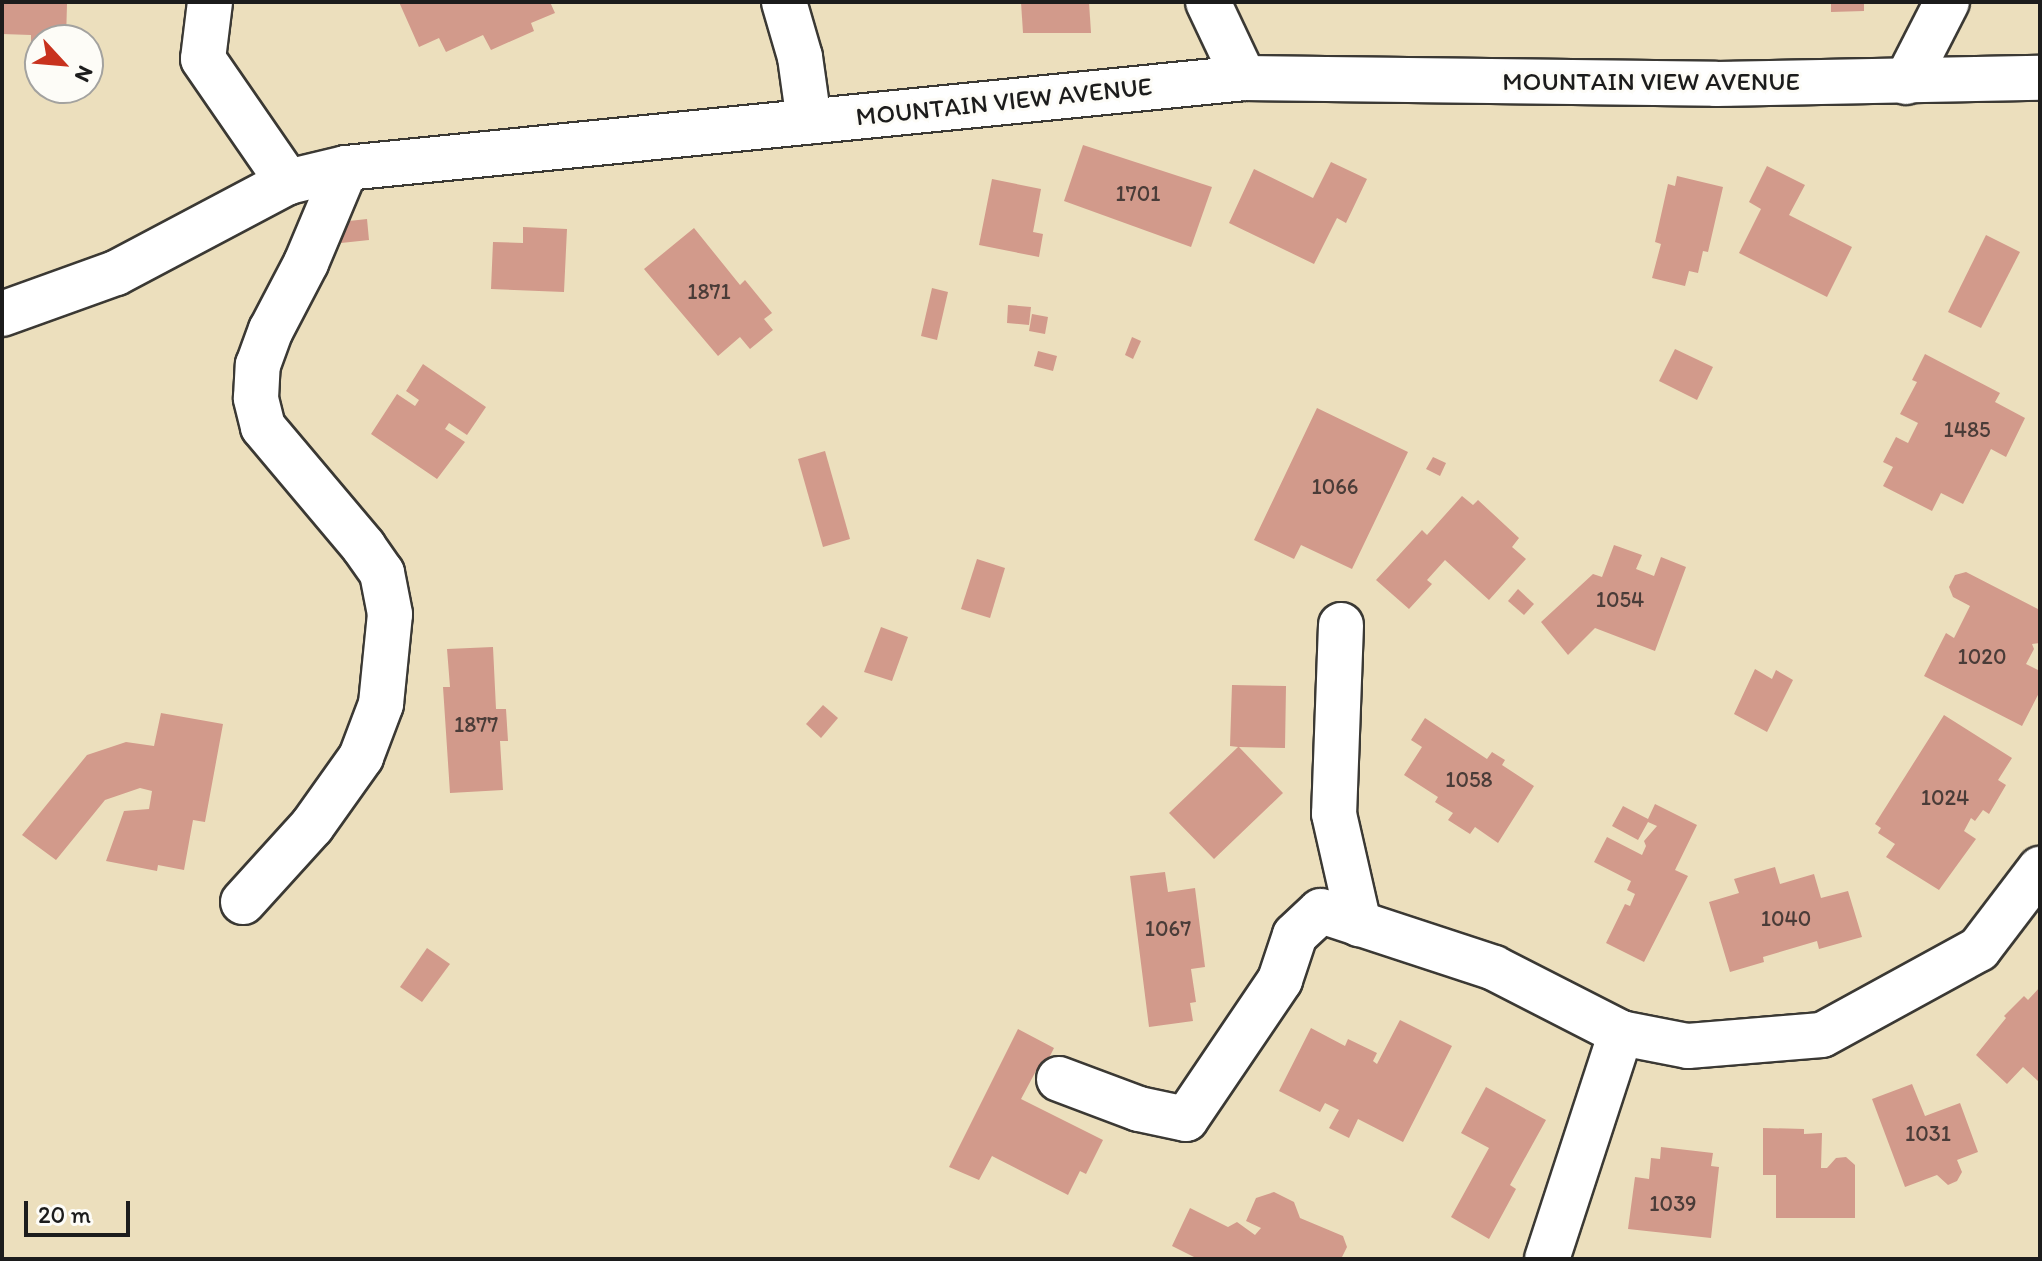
<!DOCTYPE html>
<style>
body{margin:0}
#map{position:relative;width:2042px;height:1261px;overflow:hidden;background:#ecdfbd;font-family:Itim,sans-serif}
div>[style]{position:absolute}
.building>*{inset:0;background:#d29a8b}
.roads{filter:drop-shadow(2px 0 #3b3934) drop-shadow(-2px 0 #3b3934) drop-shadow(0 2px #3b3934) drop-shadow(0 -2px #3b3934)}
.minor>*{height:44px;margin:-22px;padding:0 22px;transform-origin:22px;border-radius:22px;background:#fff}
span{translate:-50% -50%;white-space:nowrap;text-align:center;line-height:1.15;-webkit-text-stroke:6px #fdfcf7;paint-order:stroke}
.number-label{font-size:22px;color:#4a3c38}
.number-label span{-webkit-text-stroke-width:0}
.street-label{font-size:26px;color:#1c1c1c}
.frame{position:absolute;inset:0;border:4px solid #1c1c1c;pointer-events:none}
.north{position:absolute;left:24px;top:24px;width:80px;height:80px;box-sizing:border-box;background:#fdfcf7;border:2px solid #a3a29f;border-radius:50%;rotate:116deg;font-size:22px;font-weight:700;line-height:32px;text-align:center;color:#1c1c1c}
.north::after{content:'';display:block;margin:auto;width:28px;height:36px;background:#c8321e;clip-path:polygon(50% 0,100% 100%,50% 72%,0 100%)}
.scale{position:absolute;left:24px;top:1201px;width:106px;height:36px;box-sizing:border-box;border:4px solid #1c1c1c;border-top:0;padding-left:10px;font-size:24px;line-height:28px;white-space:nowrap;color:#1c1c1c;-webkit-text-stroke:6px #fdfcf7;paint-order:stroke}
</style>
<div id="map">
<div class="building">
<i style="clip-path:polygon(2px 2px,67px 4px,66px 40px,31px 43px,31px 35px,2px 34px)"></i>
<i style="clip-path:polygon(399px 2px,550px 2px,555px 13px,531px 23px,534px 31px,491px 50px,483px 35px,446px 52px,439px 38px,419px 47px)"></i>
<i style="clip-path:polygon(1021px 2px,1089px 2px,1091px 33px,1023px 33px)"></i>
<i style="clip-path:polygon(1831px 2px,1864px 2px,1864px 11px,1831px 12px)"></i>
<i style="clip-path:polygon(1083px 145px,1212px 187px,1191px 247px,1064px 201px)"></i>
<i style="clip-path:polygon(1331px 162px,1367px 179px,1346px 223px,1337px 218px,1314px 264px,1229px 223px,1254px 169px,1313px 198px)"></i>
<i style="clip-path:polygon(1767px 166px,1805px 185px,1789px 215px,1852px 247px,1827px 297px,1739px 253px,1761px 209px,1749px 202px)"></i>
<i style="clip-path:polygon(1677px 176px,1723px 187px,1708px 252px,1703px 251px,1698px 273px,1689px 271px,1685px 286px,1652px 278px,1661px 244px,1655px 242px,1668px 184px,1675px 186px)"></i>
<i style="clip-path:polygon(992px 179px,1041px 189px,1033px 232px,1043px 234px,1039px 257px,979px 245px)"></i>
<i style="clip-path:polygon(367px 219px,369px 240px,341px 243px,340px 222px)"></i>
<i style="clip-path:polygon(523px 227px,567px 229px,564px 292px,491px 289px,493px 242px,523px 243px)"></i>
<i style="clip-path:polygon(694px 228px,740px 285px,745px 280px,772px 313px,764px 319px,773px 330px,750px 349px,740px 337px,718px 356px,644px 269px)"></i>
<i style="clip-path:polygon(1986px 235px,2020px 252px,1981px 328px,1948px 312px)"></i>
<i style="clip-path:polygon(932px 288px,948px 292px,937px 340px,921px 336px)"></i>
<i style="clip-path:polygon(1008px 305px,1031px 307px,1029px 325px,1007px 323px)"></i>
<i style="clip-path:polygon(1032px 314px,1048px 317px,1045px 334px,1029px 331px)"></i>
<i style="clip-path:polygon(1132px 337px,1141px 341px,1133px 359px,1125px 355px)"></i>
<i style="clip-path:polygon(1675px 349px,1713px 367px,1697px 400px,1659px 381px)"></i>
<i style="clip-path:polygon(1038px 351px,1057px 356px,1053px 371px,1034px 366px)"></i>
<i style="clip-path:polygon(1925px 354px,2000px 393px,1995px 402px,2025px 418px,2006px 457px,1991px 449px,1963px 504px,1941px 493px,1932px 511px,1883px 486px,1893px 467px,1883px 462px,1896px 437px,1908px 443px,1918px 423px,1900px 414px,1917px 382px,1912px 380px)"></i>
<i style="clip-path:polygon(423px 364px,486px 407px,467px 435px,449px 423px,445px 429px,465px 442px,437px 479px,371px 434px,397px 394px,415px 406px,419px 400px,406px 391px)"></i>
<i style="clip-path:polygon(1317px 408px,1408px 452px,1352px 569px,1301px 545px,1294px 559px,1254px 540px)"></i>
<i style="clip-path:polygon(825px 451px,850px 539px,823px 547px,798px 459px)"></i>
<i style="clip-path:polygon(1433px 457px,1446px 463px,1440px 476px,1426px 469px)"></i>
<i style="clip-path:polygon(1462px 496px,1473px 505px,1478px 500px,1519px 538px,1512px 547px,1526px 559px,1489px 600px,1445px 560px,1427px 580px,1432px 584px,1409px 609px,1376px 580px,1422px 530px,1427px 535px)"></i>
<i style="clip-path:polygon(1614px 545px,1642px 555px,1636px 569px,1654px 576px,1661px 557px,1686px 567px,1655px 651px,1595px 628px,1568px 655px,1541px 622px,1593px 574px,1602px 577px)"></i>
<i style="clip-path:polygon(977px 559px,1005px 568px,990px 618px,961px 609px)"></i>
<i style="clip-path:polygon(1966px 572px,2040px 610px,2040px 643px,2032px 644px,2034px 649px,2026px 664px,2040px 671px,2040px 691px,2022px 726px,1924px 676px,1946px 633px,1954px 638px,1970px 606px,1953px 597px,1949px 587px,1955px 575px)"></i>
<i style="clip-path:polygon(1518px 589px,1534px 604px,1524px 615px,1508px 601px)"></i>
<i style="clip-path:polygon(881px 627px,908px 637px,892px 681px,864px 672px)"></i>
<i style="clip-path:polygon(493px 647px,496px 709px,506px 709px,508px 741px,500px 741px,503px 790px,450px 793px,443px 687px,450px 687px,447px 649px)"></i>
<i style="clip-path:polygon(1755px 669px,1772px 679px,1776px 670px,1793px 680px,1767px 732px,1734px 714px)"></i>
<i style="clip-path:polygon(1232px 685px,1286px 686px,1285px 748px,1239px 747px,1283px 793px,1214px 859px,1169px 813px,1238px 747px,1230px 746px)"></i>
<i style="clip-path:polygon(823px 705px,838px 718px,821px 738px,806px 724px)"></i>
<i style="clip-path:polygon(161px 713px,223px 724px,205px 822px,193px 820px,184px 870px,158px 865px,157px 871px,106px 861px,124px 811px,149px 809px,152px 791px,140px 788px,105px 800px,56px 860px,22px 835px,87px 755px,126px 742px,154px 746px)"></i>
<i style="clip-path:polygon(1944px 715px,2012px 758px,1998px 780px,2006px 785px,1989px 814px,1983px 810px,1975px 821px,1971px 818px,1964px 831px,1976px 839px,1939px 890px,1886px 857px,1895px 844px,1878px 833px,1881px 828px,1875px 824px)"></i>
<i style="clip-path:polygon(1425px 718px,1487px 759px,1492px 752px,1505px 760px,1502px 765px,1534px 786px,1498px 843px,1475px 827px,1470px 834px,1448px 820px,1453px 813px,1435px 802px,1438px 797px,1404px 775px,1422px 747px,1411px 740px)"></i>
<i style="clip-path:polygon(1655px 804px,1697px 825px,1675px 870px,1688px 876px,1644px 962px,1606px 943px,1625px 904px,1630px 906px,1635px 894px,1627px 890px,1631px 881px,1594px 862px,1607px 837px,1642px 855px,1646px 846px,1644px 841px,1657px 826px,1648px 822px,1638px 840px,1612px 826px,1623px 806px,1648px 819px)"></i>
<i style="clip-path:polygon(1775px 867px,1780px 884px,1814px 874px,1821px 898px,1848px 891px,1862px 937px,1819px 949px,1817px 941px,1763px 957px,1764px 962px,1730px 972px,1709px 902px,1739px 893px,1734px 879px)"></i>
<i style="clip-path:polygon(1165px 872px,1168px 892px,1195px 888px,1205px 967px,1191px 969px,1196px 1002px,1190px 1003px,1193px 1021px,1149px 1027px,1130px 876px)"></i>
<i style="clip-path:polygon(427px 948px,450px 964px,422px 1002px,400px 987px)"></i>
<i style="clip-path:polygon(2040px 987px,2040px 1079px,2038px 1081px,2023px 1067px,2007px 1084px,1976px 1055px,2006px 1018px,2004px 1016px,2024px 996px,2028px 1000px)"></i>
<i style="clip-path:polygon(1400px 1020px,1452px 1046px,1403px 1142px,1358px 1119px,1349px 1138px,1329px 1128px,1339px 1110px,1325px 1103px,1320px 1112px,1279px 1091px,1311px 1028px,1345px 1046px,1348px 1039px,1377px 1053px,1373px 1061px,1377px 1064px)"></i>
<i style="clip-path:polygon(1018px 1029px,1054px 1048px,1042px 1072px,1037px 1069px,1021px 1099px,1103px 1140px,1086px 1174px,1080px 1171px,1068px 1195px,992px 1156px,979px 1180px,949px 1167px)"></i>
<i style="clip-path:polygon(1912px 1084px,1925px 1116px,1960px 1103px,1978px 1152px,1957px 1160px,1962px 1172px,1957px 1181px,1948px 1185px,1937px 1175px,1905px 1187px,1872px 1099px)"></i>
<i style="clip-path:polygon(1486px 1087px,1546px 1120px,1510px 1185px,1516px 1189px,1489px 1239px,1451px 1217px,1489px 1148px,1461px 1133px)"></i>
<i style="clip-path:polygon(1763px 1128px,1804px 1129px,1804px 1134px,1822px 1133px,1821px 1168px,1827px 1168px,1836px 1158px,1846px 1157px,1855px 1165px,1855px 1218px,1776px 1218px,1776px 1175px,1763px 1175px)"></i>
<i style="clip-path:polygon(1661px 1147px,1713px 1153px,1711px 1166px,1719px 1167px,1711px 1238px,1628px 1229px,1635px 1177px,1649px 1179px,1651px 1158px,1660px 1159px)"></i>
<i style="clip-path:polygon(1274px 1192px,1294px 1202px,1300px 1218px,1343px 1236px,1347px 1247px,1341px 1259px,1198px 1259px,1172px 1246px,1190px 1208px,1228px 1227px,1237px 1222px,1255px 1235px,1261px 1228px,1246px 1221px,1256px 1198px)"></i>
</div>
<div class="roads">
<div class="minor">
<i style="left:210px;top:2px;width:57px;rotate:97deg"></i>
<i style="left:203px;top:59px;width:150px;rotate:55.4deg"></i>
<i style="left:784px;top:2px;width:57px;rotate:73.8deg"></i>
<i style="left:800px;top:57px;width:65px;rotate:82deg"></i>
<i style="left:1208px;top:2px;width:84px;rotate:64.7deg"></i>
<i style="left:1906px;top:82px;width:90px;rotate:-62.9deg"></i>
<i style="left:2px;top:314px;width:121px;rotate:-19.8deg"></i>
<i style="left:116px;top:273px;width:195px;rotate:-27.9deg"></i>
<i style="left:288px;top:182px;width:60px;rotate:-13.6deg"></i>
<i style="left:346px;top:168px;width:902px;rotate:-5.72deg"></i>
<i style="left:1244px;top:78px;width:472px;rotate:0.7deg"></i>
<i style="left:1716px;top:84px;width:324px;rotate:-1.1deg"></i>
<i style="left:1341px;top:625px;width:189px;rotate:92.1deg"></i>
<i style="left:1334px;top:814px;width:113px;rotate:77.2deg"></i>
<i style="left:243px;top:902px;width:103px;rotate:-47.8deg"></i>
<i style="left:312px;top:826px;width:85px;rotate:-54.6deg"></i>
<i style="left:361px;top:757px;width:57px;rotate:-69.3deg"></i>
<i style="left:381px;top:704px;width:90px;rotate:-84.3deg"></i>
<i style="left:390px;top:614px;width:42px;rotate:-101deg"></i>
<i style="left:382px;top:573px;width:32px;rotate:-125deg"></i>
<i style="left:364px;top:547px;width:157px;rotate:-130.1deg"></i>
<i style="left:263px;top:427px;width:30px;rotate:-104deg"></i>
<i style="left:256px;top:398px;width:33px;rotate:-87deg"></i>
<i style="left:258px;top:365px;width:37px;rotate:-70deg"></i>
<i style="left:271px;top:330px;width:76px;rotate:-62.4deg"></i>
<i style="left:306px;top:263px;width:103px;rotate:-67.2deg"></i>
<i style="left:1059px;top:1079px;width:85px;rotate:20.6deg"></i>
<i style="left:1139px;top:1109px;width:48px;rotate:12deg"></i>
<i style="left:1186px;top:1119px;width:168px;rotate:-55.9deg"></i>
<i style="left:1280px;top:980px;width:47px;rotate:-71.6deg"></i>
<i style="left:1295px;top:935px;width:35px;rotate:-43deg"></i>
<i style="left:1321px;top:911px;width:182px;rotate:18.2deg"></i>
<i style="left:1494px;top:968px;width:143px;rotate:27.1deg"></i>
<i style="left:1621px;top:1033px;width:68px;rotate:11deg"></i>
<i style="left:1688px;top:1046px;width:134px;rotate:-4.7deg"></i>
<i style="left:1822px;top:1035px;width:179px;rotate:-28.7deg"></i>
<i style="left:1979px;top:949px;width:101px;rotate:-52.7deg"></i>
<i style="left:1547px;top:1259px;width:238px;rotate:-71.9deg"></i>
</div>
</div>
<div class="number-label">
<span style="left:1138px;top:194px">1701</span>
<span style="left:709px;top:292px">1871</span>
<span style="left:1967px;top:430px">1485</span>
<span style="left:1335px;top:487px">1066</span>
<span style="left:1620px;top:600px">1054</span>
<span style="left:1982px;top:657px">1020</span>
<span style="left:476px;top:725px">1877</span>
<span style="left:1469px;top:780px">1058</span>
<span style="left:1945px;top:798px">1024</span>
<span style="left:1786px;top:919px">1040</span>
<span style="left:1168px;top:929px">1067</span>
<span style="left:1928px;top:1134px">1031</span>
<span style="left:1673px;top:1204px">1039</span>
</div>
<div class="street-label">
<span style="left:1651px;top:82px">MOUNTAIN VIEW AVENUE</span>
<span style="left:1004px;top:102px;rotate:-6deg">MOUNTAIN VIEW AVENUE</span>
</div>
<div class="frame"></div>
<div class="north">N</div>
<div class="scale">20 m</div>
</div>
